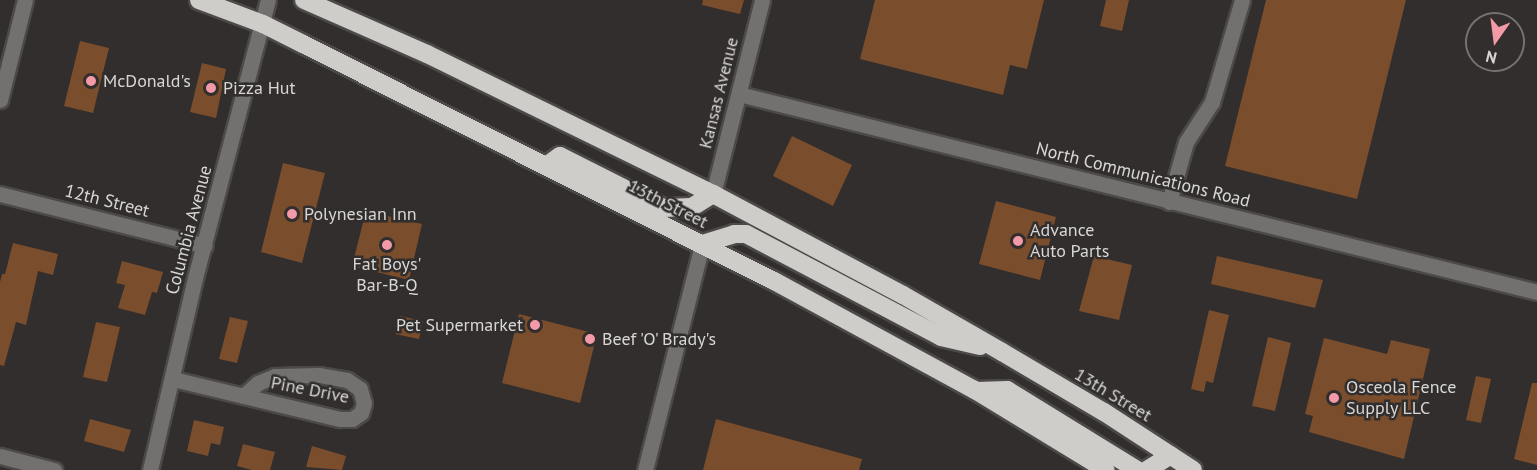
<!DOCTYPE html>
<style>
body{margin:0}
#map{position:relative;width:1537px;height:470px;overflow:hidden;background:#312e2d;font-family:"PT Sans",sans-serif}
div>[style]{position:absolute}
.building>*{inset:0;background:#7a4d2d}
.roads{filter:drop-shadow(2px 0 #4c4948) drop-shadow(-2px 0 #4c4948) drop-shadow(0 2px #4c4948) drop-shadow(0 -2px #4c4948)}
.minor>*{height:15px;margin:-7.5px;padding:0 7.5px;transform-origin:7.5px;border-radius:7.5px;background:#727170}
.highway>*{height:18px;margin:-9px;padding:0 9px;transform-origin:9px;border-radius:9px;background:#cfcdca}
.dots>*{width:16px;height:16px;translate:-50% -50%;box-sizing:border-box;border:3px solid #312e2d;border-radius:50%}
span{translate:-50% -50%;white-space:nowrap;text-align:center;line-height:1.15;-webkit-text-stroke:5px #312e2d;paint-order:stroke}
.poi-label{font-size:18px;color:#d9d7d6}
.left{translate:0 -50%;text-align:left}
.right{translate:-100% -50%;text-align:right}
.street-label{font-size:18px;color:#d9d7d6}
.north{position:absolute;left:1465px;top:12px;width:60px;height:60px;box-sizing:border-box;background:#312e2d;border:2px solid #747271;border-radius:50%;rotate:194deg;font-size:16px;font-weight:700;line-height:24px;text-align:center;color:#d9d7d6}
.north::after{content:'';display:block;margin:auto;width:21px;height:27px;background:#f39aa8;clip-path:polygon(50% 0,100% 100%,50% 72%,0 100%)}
</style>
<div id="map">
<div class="building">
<i style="clip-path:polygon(703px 0,744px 0,740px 14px,702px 5px)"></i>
<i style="clip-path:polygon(875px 0,1044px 0,1027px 69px,1010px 65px,1003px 95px,860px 59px)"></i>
<i style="clip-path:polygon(1106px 0,1129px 0,1122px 31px,1100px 26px)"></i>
<i style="clip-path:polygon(1266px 0,1406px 0,1357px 199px,1225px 166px)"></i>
<i style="clip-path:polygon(80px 41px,109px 48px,93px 113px,64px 106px)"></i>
<i style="clip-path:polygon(202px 63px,226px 69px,216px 118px,190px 112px)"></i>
<i style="clip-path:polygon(792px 136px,852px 165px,833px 206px,773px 176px)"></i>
<i style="clip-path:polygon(283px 163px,325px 173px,302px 263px,261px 252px)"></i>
<i style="clip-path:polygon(996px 201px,1056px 217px,1040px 280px,979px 264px)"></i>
<i style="clip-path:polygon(366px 211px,422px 224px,409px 280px,352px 266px)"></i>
<i style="clip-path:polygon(13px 243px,58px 254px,53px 275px,38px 271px,26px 325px,16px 322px,4px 366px,0 365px,0 282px,2px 274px,5px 274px)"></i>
<i style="clip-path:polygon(1094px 256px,1132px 265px,1119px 320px,1079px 311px)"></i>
<i style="clip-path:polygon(1217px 256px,1323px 280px,1315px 308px,1211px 284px)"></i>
<i style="clip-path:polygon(122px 261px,163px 272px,157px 293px,152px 292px,145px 315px,118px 308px,125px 285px,116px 283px)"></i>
<i style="clip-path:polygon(1209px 310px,1229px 315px,1213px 383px,1206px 381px,1204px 392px,1191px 389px)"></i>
<i style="clip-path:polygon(519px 314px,597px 334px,580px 403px,502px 383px)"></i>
<i style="clip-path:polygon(400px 316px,423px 321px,419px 339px,395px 334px)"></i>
<i style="clip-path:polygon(230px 317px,248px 321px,237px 363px,219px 359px)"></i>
<i style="clip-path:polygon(96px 322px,120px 327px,107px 382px,83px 377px)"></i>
<i style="clip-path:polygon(1268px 337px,1291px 343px,1275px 411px,1252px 406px)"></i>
<i style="clip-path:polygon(1324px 338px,1387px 354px,1391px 340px,1430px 349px,1404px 459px,1309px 432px,1313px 416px,1305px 414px)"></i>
<i style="clip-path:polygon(1476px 376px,1491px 379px,1481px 423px,1466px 420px)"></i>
<i style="clip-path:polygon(1532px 383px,1537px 383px,1537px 465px,1514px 459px)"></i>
<i style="clip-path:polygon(90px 419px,131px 430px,124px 452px,84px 441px)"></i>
<i style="clip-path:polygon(716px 419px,862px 459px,859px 470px,703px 470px)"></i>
<i style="clip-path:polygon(194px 420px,224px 427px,220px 445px,211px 443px,208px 456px,187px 451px)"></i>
<i style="clip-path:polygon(243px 444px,275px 452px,270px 470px,252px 470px,237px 466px)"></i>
<i style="clip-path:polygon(312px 446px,346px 456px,342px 470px,306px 467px)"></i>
</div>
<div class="roads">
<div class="minor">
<i style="left:739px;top:94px;width:822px;rotate:13.93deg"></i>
<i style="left:0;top:100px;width:103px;rotate:-76deg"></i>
<i style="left:0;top:194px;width:211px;rotate:14.2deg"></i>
<i style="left:713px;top:194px;width:200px;rotate:-75.8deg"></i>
<i style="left:1169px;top:202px;width:62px;rotate:-74.2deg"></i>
<i style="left:1186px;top:142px;width:48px;rotate:-57deg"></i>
<i style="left:1212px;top:102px;width:106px;rotate:-73.6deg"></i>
<i style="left:173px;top:379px;width:172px;rotate:13.5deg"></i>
<i style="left:340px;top:419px;width:12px"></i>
<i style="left:352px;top:419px;width:11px;rotate:-34deg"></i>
<i style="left:361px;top:413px;width:10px;rotate:-73deg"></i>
<i style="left:364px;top:403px;width:15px;rotate:-106deg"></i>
<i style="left:360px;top:389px;width:16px;rotate:-145deg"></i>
<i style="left:347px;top:380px;width:29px;rotate:-170deg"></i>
<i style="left:318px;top:375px;width:43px;rotate:178.7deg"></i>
<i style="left:275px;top:376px;width:18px;rotate:158deg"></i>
<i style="left:258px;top:383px;width:20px;rotate:139deg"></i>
<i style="left:0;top:456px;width:56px;rotate:14.5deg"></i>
<i style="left:150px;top:470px;width:197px;rotate:-76.8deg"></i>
<i style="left:195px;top:278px;width:287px;rotate:-75.3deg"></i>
<i style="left:645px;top:470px;width:233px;rotate:-75.8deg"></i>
</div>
<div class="highway">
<i style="left:199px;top:0;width:68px;rotate:20.6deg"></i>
<i style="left:263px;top:24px;width:45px;rotate:26.6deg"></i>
<i style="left:303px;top:44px;width:527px;rotate:26.71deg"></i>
<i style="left:774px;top:281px;width:229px;rotate:28.5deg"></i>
<i style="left:975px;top:390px;width:153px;rotate:31.4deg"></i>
<i style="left:304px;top:0;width:134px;rotate:23.7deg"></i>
<i style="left:427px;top:54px;width:318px;rotate:26.1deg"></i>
<i style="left:713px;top:194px;width:215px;rotate:28deg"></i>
<i style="left:903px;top:295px;width:114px;rotate:29.9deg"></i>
<i style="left:1002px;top:352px;width:118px;rotate:30.5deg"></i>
<i style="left:1104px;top:412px;width:106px;rotate:33.1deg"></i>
<i style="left:546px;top:166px;width:17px;rotate:-36deg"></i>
<i style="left:560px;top:156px;width:115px;rotate:26.8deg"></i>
<i style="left:663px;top:208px;width:29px;rotate:-2deg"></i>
<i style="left:692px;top:207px;width:25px;rotate:-32deg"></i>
<i style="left:702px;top:244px;width:34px;rotate:-17deg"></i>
<i style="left:734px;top:234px;width:12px"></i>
<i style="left:746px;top:234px;width:221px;rotate:27.8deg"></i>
<i style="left:941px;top:337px;width:40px;rotate:13deg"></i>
<i style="left:977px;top:391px;width:30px;rotate:-2deg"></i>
<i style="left:1007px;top:390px;width:153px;rotate:31.6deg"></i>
<i style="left:1147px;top:470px;width:28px;rotate:-32deg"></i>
</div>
</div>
<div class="dots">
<i style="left:91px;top:81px;background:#f39aa8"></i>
<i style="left:211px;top:88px;background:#f39aa8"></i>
<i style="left:292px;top:214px;background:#f39aa8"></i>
<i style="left:1018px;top:241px;background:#f39aa8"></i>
<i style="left:387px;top:245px;background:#f39aa8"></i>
<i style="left:535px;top:325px;background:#f39aa8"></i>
<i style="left:590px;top:339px;background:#f39aa8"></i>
<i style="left:1334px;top:398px;background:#f39aa8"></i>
</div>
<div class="poi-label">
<span class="left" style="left:103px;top:81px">McDonald's</span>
<span class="left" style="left:223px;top:88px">Pizza Hut</span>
<span class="left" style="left:304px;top:214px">Polynesian Inn</span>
<span class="left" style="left:1030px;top:241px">Advance<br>Auto Parts</span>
<span style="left:387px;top:275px">Fat Boys'<br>Bar-B-Q</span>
<span class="right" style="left:523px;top:325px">Pet Supermarket</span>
<span class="left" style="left:602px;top:339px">Beef 'O' Brady's</span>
<span class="left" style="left:1346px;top:398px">Osceola Fence<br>Supply LLC</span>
</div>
<div class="street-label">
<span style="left:719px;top:93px;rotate:-76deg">Kansas Avenue</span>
<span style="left:1143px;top:175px;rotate:14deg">North Communications Road</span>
<span style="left:107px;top:201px;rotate:14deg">12th Street</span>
<span style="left:668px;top:204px;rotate:27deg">13th Street</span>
<span style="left:189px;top:230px;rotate:-75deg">Columbia Avenue</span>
<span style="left:310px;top:390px;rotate:11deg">Pine Drive</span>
<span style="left:1113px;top:395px;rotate:31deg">13th Street</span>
</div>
<div class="north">N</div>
</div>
